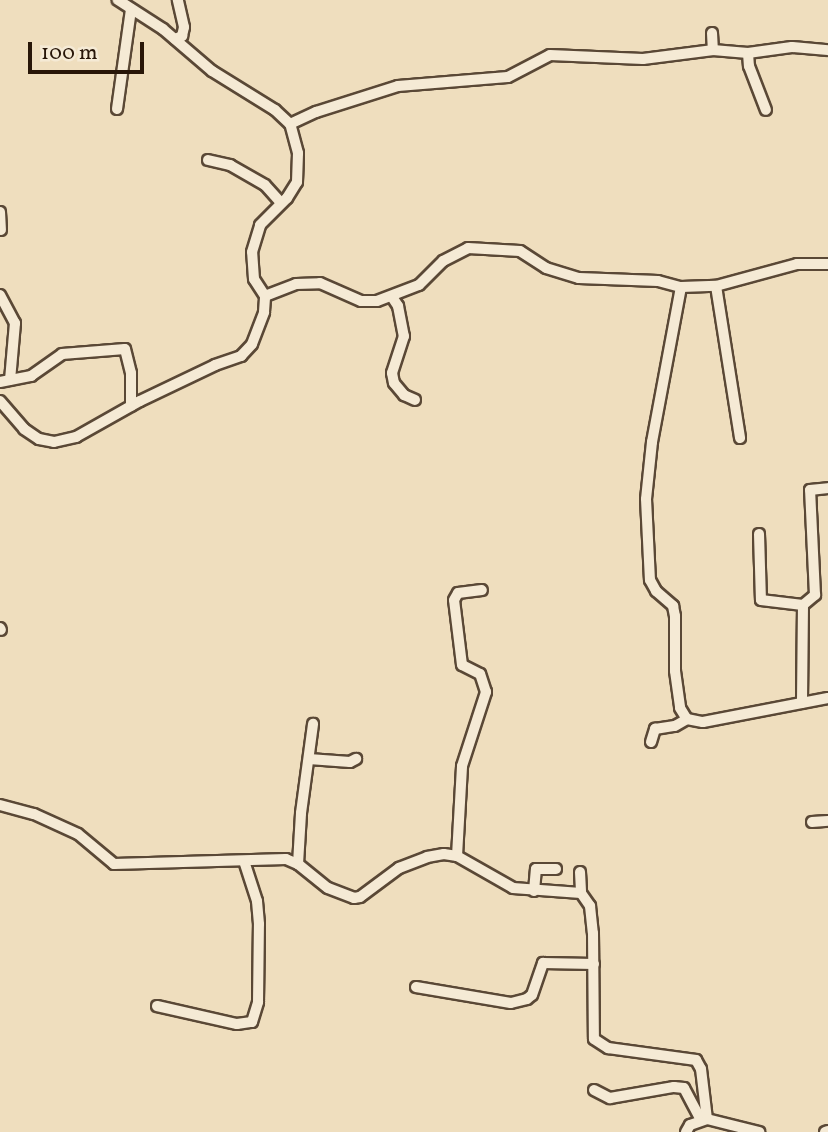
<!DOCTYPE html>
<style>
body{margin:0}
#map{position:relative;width:828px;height:1132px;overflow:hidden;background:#efdebe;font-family:Vollkorn,serif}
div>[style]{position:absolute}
.roads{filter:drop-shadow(2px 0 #5a4836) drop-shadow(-2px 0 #5a4836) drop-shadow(0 2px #5a4836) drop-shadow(0 -2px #5a4836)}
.minor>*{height:10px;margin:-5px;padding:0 5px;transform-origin:5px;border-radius:5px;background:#f5ead5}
span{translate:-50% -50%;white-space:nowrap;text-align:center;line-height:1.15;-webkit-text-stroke:5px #f5ead5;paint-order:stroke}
.scale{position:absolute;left:28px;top:42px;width:116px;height:32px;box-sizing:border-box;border:4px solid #281608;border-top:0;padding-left:9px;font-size:21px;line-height:24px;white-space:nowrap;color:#281608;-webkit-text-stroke:5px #f5ead5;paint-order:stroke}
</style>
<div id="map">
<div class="roads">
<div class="minor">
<i style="left:712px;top:33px;width:17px;rotate:87deg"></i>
<i style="left:175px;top:39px;width:8px;rotate:-23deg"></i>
<i style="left:182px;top:36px;width:9px;rotate:-77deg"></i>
<i style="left:184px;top:27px;width:28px;rotate:-103deg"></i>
<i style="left:748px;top:53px;width:13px;rotate:86deg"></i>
<i style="left:749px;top:66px;width:47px;rotate:68.9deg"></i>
<i style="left:117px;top:109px;width:101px;rotate:-82deg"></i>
<i style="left:290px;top:124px;width:29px;rotate:-25deg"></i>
<i style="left:316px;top:112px;width:86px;rotate:-17.6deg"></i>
<i style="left:398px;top:86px;width:110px;rotate:-4.7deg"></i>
<i style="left:508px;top:77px;width:47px;rotate:-27.6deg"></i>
<i style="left:550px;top:55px;width:93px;rotate:2.5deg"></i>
<i style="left:643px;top:59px;width:71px;rotate:-7.3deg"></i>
<i style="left:713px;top:50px;width:35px;rotate:5deg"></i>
<i style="left:748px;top:53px;width:44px;rotate:-7.8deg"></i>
<i style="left:792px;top:47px;width:36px;rotate:5deg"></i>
<i style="left:208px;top:160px;width:23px;rotate:13deg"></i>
<i style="left:230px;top:165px;width:40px;rotate:29.7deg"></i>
<i style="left:265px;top:185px;width:24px;rotate:48deg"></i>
<i style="left:0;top:212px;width:18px;rotate:87deg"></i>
<i style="left:716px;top:286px;width:154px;rotate:81deg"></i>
<i style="left:681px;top:287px;width:158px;rotate:100.6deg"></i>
<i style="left:652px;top:442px;width:57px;rotate:96deg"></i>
<i style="left:646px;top:499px;width:81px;rotate:87.2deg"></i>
<i style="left:650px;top:580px;width:13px;rotate:61deg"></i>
<i style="left:656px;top:591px;width:23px;rotate:41deg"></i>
<i style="left:673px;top:606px;width:10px;rotate:79deg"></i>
<i style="left:675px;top:616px;width:55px;rotate:90deg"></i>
<i style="left:675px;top:671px;width:37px;rotate:82deg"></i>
<i style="left:680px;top:708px;width:13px;rotate:58deg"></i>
<i style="left:687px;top:719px;width:16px;rotate:11deg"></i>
<i style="left:703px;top:722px;width:127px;rotate:-10.9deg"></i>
<i style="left:0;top:295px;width:32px;rotate:62deg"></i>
<i style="left:15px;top:323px;width:57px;rotate:95deg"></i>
<i style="left:265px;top:296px;width:33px;rotate:-21deg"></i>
<i style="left:296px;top:284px;width:24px;rotate:-2deg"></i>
<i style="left:320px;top:283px;width:45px;rotate:23.7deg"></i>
<i style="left:361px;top:301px;width:16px"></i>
<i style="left:377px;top:301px;width:45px;rotate:-20.9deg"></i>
<i style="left:419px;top:285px;width:34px;rotate:-45deg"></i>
<i style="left:443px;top:261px;width:28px;rotate:-27deg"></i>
<i style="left:468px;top:248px;width:52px;rotate:3.3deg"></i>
<i style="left:520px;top:251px;width:31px;rotate:33deg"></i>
<i style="left:546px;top:268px;width:34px;rotate:17deg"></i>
<i style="left:579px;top:278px;width:79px;rotate:2.2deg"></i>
<i style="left:658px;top:281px;width:24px;rotate:15deg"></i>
<i style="left:681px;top:287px;width:35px;rotate:-2deg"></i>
<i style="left:716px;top:286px;width:84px;rotate:-15.2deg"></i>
<i style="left:797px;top:264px;width:31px"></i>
<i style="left:392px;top:297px;width:11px;rotate:56deg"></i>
<i style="left:398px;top:306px;width:31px;rotate:79deg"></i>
<i style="left:404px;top:336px;width:39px;rotate:108deg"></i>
<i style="left:392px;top:373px;width:10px;rotate:79deg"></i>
<i style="left:394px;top:383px;width:16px;rotate:50deg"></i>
<i style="left:404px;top:395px;width:12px;rotate:24deg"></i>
<i style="left:0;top:382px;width:32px;rotate:-11deg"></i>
<i style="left:31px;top:376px;width:38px;rotate:-35deg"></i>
<i style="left:62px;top:354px;width:63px;rotate:-4.5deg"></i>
<i style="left:125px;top:349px;width:25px;rotate:76deg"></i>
<i style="left:131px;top:373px;width:33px;rotate:90deg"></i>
<i style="left:0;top:401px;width:37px;rotate:49deg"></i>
<i style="left:24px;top:429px;width:18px;rotate:34deg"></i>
<i style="left:39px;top:439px;width:15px;rotate:11deg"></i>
<i style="left:54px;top:442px;width:23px;rotate:-13deg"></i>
<i style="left:76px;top:437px;width:73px;rotate:-29.4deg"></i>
<i style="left:140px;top:401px;width:83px;rotate:-25.6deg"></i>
<i style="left:215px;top:365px;width:28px;rotate:-19deg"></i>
<i style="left:241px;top:356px;width:16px;rotate:-47deg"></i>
<i style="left:252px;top:344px;width:34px;rotate:-69deg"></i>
<i style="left:264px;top:312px;width:16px;rotate:-86deg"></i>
<i style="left:265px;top:296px;width:20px;rotate:-123deg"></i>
<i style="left:254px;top:279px;width:27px;rotate:-94deg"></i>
<i style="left:252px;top:252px;width:28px;rotate:-73deg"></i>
<i style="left:260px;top:225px;width:38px;rotate:-45deg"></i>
<i style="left:287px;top:198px;width:19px;rotate:-58deg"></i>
<i style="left:297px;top:182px;width:29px;rotate:-88deg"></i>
<i style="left:298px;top:153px;width:30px;rotate:-105deg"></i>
<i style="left:290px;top:124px;width:21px;rotate:-137deg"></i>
<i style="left:275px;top:110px;width:74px;rotate:-148.2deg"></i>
<i style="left:212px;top:71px;width:65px;rotate:-139.4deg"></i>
<i style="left:163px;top:29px;width:54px;rotate:-147.2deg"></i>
<i style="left:759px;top:534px;width:66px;rotate:88.3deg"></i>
<i style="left:761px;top:600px;width:42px;rotate:6.8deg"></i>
<i style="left:803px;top:605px;width:98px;rotate:90.6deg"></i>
<i style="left:803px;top:605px;width:16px;rotate:-40deg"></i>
<i style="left:815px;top:595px;width:105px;rotate:-92.7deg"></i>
<i style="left:810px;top:490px;width:18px;rotate:-6deg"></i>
<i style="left:0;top:628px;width:2px;rotate:63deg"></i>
<i style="left:651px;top:742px;width:14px;rotate:-73deg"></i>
<i style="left:655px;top:729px;width:20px;rotate:-9deg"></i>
<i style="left:675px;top:726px;width:14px;rotate:-30deg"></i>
<i style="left:309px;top:759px;width:41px;rotate:4.2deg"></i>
<i style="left:350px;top:762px;width:7px;rotate:-27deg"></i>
<i style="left:0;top:805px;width:35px;rotate:15deg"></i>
<i style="left:34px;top:814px;width:48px;rotate:24.4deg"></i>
<i style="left:78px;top:834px;width:47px;rotate:39.8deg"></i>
<i style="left:114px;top:864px;width:172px;rotate:-1.7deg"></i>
<i style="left:286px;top:859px;width:13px;rotate:23deg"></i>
<i style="left:298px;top:864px;width:38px;rotate:39deg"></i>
<i style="left:328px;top:888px;width:28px;rotate:21deg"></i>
<i style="left:354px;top:898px;width:6px;rotate:-9deg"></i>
<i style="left:360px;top:897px;width:49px;rotate:-36.6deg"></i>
<i style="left:399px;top:868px;width:30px;rotate:-21deg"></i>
<i style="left:427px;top:857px;width:17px;rotate:-10deg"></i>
<i style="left:444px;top:854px;width:13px;rotate:9deg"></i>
<i style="left:457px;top:856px;width:64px;rotate:29.7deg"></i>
<i style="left:513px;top:888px;width:68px;rotate:4.2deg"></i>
<i style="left:581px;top:893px;width:16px;rotate:55deg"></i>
<i style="left:590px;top:906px;width:27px;rotate:84deg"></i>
<i style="left:593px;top:933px;width:106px;rotate:89.5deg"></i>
<i style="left:594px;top:1039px;width:17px;rotate:33deg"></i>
<i style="left:608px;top:1048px;width:89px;rotate:7.8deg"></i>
<i style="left:696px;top:1060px;width:10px;rotate:61deg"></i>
<i style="left:701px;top:1069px;width:50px;rotate:83.2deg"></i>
<i style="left:812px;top:822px;width:16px;rotate:-4deg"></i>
<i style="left:457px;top:856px;width:90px;rotate:-86.8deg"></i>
<i style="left:462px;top:766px;width:78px;rotate:-72deg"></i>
<i style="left:486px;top:692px;width:19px;rotate:-108deg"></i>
<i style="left:480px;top:674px;width:20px;rotate:-153deg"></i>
<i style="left:462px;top:665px;width:65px;rotate:-97deg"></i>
<i style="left:454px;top:600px;width:8px;rotate:-60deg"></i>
<i style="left:458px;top:593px;width:24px;rotate:-7deg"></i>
<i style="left:298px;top:864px;width:51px;rotate:-86.6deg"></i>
<i style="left:301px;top:813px;width:90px;rotate:-82.3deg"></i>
<i style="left:580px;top:872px;width:21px;rotate:87deg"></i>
<i style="left:534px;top:891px;width:22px;rotate:-85deg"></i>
<i style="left:536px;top:869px;width:20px"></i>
<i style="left:416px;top:987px;width:96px;rotate:9.6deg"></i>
<i style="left:511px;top:1003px;width:16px;rotate:-14deg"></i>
<i style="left:527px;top:999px;width:6px;rotate:-39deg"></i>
<i style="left:532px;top:995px;width:34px;rotate:-71deg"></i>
<i style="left:543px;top:963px;width:51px;rotate:1.1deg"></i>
<i style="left:157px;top:1006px;width:82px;rotate:12.7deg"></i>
<i style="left:237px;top:1024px;width:15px;rotate:-8deg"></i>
<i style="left:252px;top:1022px;width:21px;rotate:-73deg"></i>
<i style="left:258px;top:1002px;width:78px;rotate:-89.3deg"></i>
<i style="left:259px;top:924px;width:23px;rotate:-95deg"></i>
<i style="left:257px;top:901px;width:42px;rotate:-108deg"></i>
<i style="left:594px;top:1090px;width:18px;rotate:27deg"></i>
<i style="left:610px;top:1098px;width:65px;rotate:-9.8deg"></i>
<i style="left:674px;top:1087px;width:10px;rotate:6deg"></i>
<i style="left:684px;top:1088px;width:36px;rotate:62deg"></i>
<i style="left:686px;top:1132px;width:8px;rotate:-60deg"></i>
<i style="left:690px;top:1125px;width:18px;rotate:-19deg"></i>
<i style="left:707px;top:1119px;width:54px;rotate:14deg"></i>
<i style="left:825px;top:1132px;width:3px;rotate:-18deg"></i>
</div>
</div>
<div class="scale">100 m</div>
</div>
